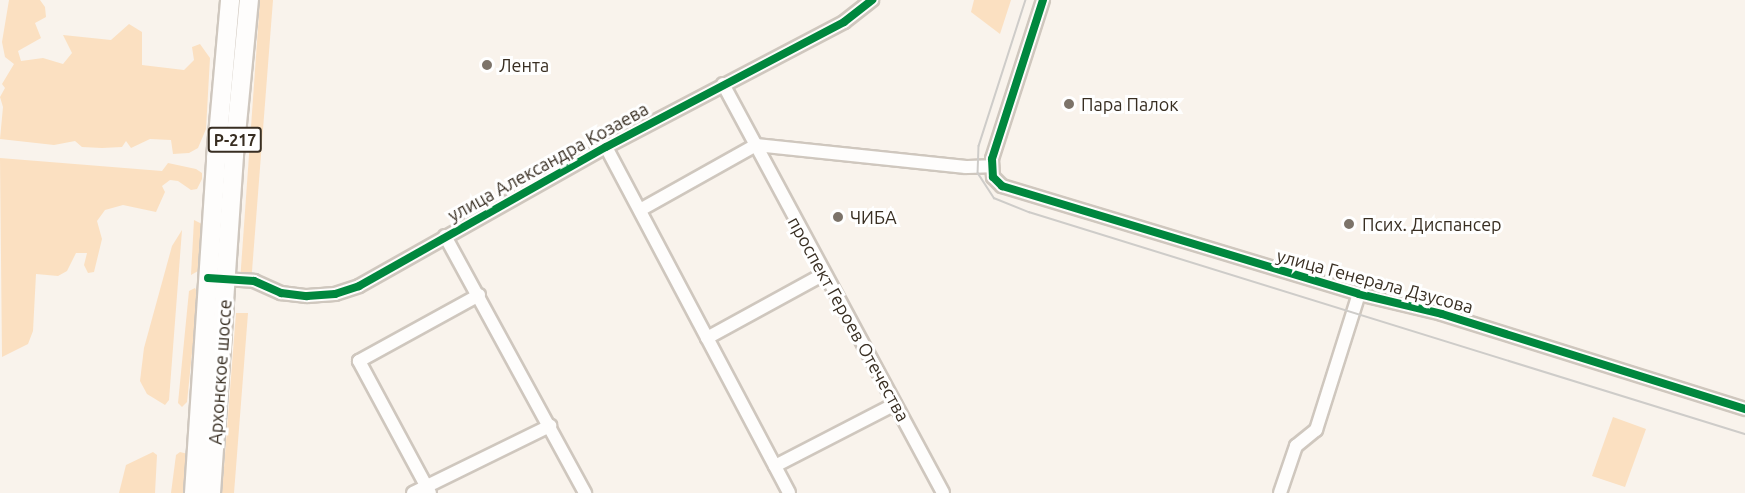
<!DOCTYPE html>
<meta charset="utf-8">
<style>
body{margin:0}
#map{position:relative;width:1745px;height:493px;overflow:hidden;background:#f9f3ec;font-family:Ubuntu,sans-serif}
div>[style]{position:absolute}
.green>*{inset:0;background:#fbe0c1}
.roads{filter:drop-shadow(2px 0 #cfc7be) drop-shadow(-2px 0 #cfc7be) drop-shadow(0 2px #cfc7be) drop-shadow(0 -2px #cfc7be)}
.minor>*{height:12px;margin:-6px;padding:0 6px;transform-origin:6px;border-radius:6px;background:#fefdfc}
.highway>*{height:18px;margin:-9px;padding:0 9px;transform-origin:9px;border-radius:9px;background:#fefdfc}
.tram>*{height:1.5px;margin:-0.75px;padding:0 0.75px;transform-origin:0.75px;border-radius:0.75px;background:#ceccc9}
.cycleway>*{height:8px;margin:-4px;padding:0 4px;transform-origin:4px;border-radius:4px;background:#00873e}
.dots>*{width:16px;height:16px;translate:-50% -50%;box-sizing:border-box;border:3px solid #fff;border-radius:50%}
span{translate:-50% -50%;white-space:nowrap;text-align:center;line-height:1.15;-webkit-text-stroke:6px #fff;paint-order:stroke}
.shield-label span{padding:2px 4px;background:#fff;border:2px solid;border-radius:4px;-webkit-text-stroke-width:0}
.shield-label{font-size:16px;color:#382e22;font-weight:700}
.poi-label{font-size:18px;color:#382e22}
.left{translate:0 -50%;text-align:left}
.street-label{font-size:18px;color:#382e22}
</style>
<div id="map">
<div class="green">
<i style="clip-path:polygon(9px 0,40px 0,45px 7px,46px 17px,35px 23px,41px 38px,18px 51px,21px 61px,43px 58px,63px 64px,72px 53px,63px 35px,111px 40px,129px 24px,142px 32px,142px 65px,184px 70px,194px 60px,192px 47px,200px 44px,210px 58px,206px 129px,198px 148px,189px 153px,173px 154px,171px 140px,150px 139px,131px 148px,126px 141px,122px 147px,102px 148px,82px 147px,75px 141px,54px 145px,0 139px,3px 107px,0 97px,5px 88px,2px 84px,14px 64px,5px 57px,2px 42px)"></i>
<i style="clip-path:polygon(260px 0,273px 0,251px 284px,240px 282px)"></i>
<i style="clip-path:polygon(974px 0,1011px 0,1000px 34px,971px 12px)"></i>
<i style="clip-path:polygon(0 158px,162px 171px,168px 163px,196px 169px,202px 173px,202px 179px,197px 189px,191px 190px,178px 181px,170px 180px,162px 186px,165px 192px,156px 212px,123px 205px,105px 210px,97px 221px,102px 239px,94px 272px,88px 273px,84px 265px,87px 253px,76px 253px,67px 271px,58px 276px,36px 274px,33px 331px,28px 344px,2px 357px)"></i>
<i style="clip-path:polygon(194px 220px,202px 224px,201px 237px,198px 271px,191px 275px)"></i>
<i style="clip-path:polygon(182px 230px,169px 400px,165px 405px,147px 394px,140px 381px,144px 348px,172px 246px)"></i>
<i style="clip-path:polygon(195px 288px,198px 294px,187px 402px,182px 407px,178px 403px,189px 291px)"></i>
<i style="clip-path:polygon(236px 313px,248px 313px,234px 493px,222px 493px)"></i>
<i style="clip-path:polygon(1613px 417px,1646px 429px,1625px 487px,1592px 476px)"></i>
<i style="clip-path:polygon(153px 452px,157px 455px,155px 493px,119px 493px,126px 465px)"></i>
<i style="clip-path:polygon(180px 452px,188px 454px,188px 493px,171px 493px,176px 455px)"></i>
</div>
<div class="roads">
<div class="minor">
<i style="left:1043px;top:0;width:167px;rotate:107.8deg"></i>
<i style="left:992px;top:159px;width:18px;rotate:87deg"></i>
<i style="left:993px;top:177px;width:13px;rotate:45deg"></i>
<i style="left:1002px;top:186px;width:373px;rotate:16.8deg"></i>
<i style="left:1359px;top:294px;width:85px;rotate:13.5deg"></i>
<i style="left:1442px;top:314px;width:318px;rotate:17.4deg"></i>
<i style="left:723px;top:84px;width:464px;rotate:61.7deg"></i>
<i style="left:606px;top:147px;width:391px;rotate:62.1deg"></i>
<i style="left:640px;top:210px;width:133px;rotate:-29.3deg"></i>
<i style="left:756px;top:145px;width:211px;rotate:6deg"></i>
<i style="left:966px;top:167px;width:26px;rotate:-2deg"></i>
<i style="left:445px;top:236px;width:293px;rotate:61.4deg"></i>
<i style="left:221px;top:279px;width:33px;rotate:3deg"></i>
<i style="left:254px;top:281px;width:30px;rotate:24deg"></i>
<i style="left:281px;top:293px;width:26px;rotate:7deg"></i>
<i style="left:307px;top:296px;width:28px;rotate:-4deg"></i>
<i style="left:335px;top:294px;width:25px;rotate:-18deg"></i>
<i style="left:359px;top:286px;width:283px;rotate:-29.4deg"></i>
<i style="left:606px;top:147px;width:269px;rotate:-27.7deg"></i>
<i style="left:844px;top:22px;width:36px;rotate:-38deg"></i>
<i style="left:707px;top:338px;width:133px;rotate:-28.7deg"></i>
<i style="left:775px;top:466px;width:135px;rotate:-27.3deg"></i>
<i style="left:413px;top:493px;width:153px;rotate:-26.1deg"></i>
<i style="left:430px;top:493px;width:150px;rotate:-118.3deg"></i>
<i style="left:359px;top:361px;width:137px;rotate:-28.8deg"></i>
<i style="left:1280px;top:493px;width:50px;rotate:-71.2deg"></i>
<i style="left:1296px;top:446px;width:26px;rotate:-39deg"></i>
<i style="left:1316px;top:430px;width:143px;rotate:-72.5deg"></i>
</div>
<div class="highway">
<i style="left:194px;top:493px;width:336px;rotate:-86.2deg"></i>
<i style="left:216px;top:158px;width:159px;rotate:-84.9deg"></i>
<i style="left:211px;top:493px;width:339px;rotate:-86.1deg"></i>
<i style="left:234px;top:155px;width:156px;rotate:-84.5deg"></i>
</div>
</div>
<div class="tram">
<i style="left:1026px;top:0;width:153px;rotate:107.8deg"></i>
<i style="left:979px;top:146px;width:27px;rotate:92deg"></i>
<i style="left:978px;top:173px;width:30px;rotate:57deg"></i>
<i style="left:994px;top:198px;width:38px;rotate:22deg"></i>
<i style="left:1029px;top:212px;width:750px;rotate:17.23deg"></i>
</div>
<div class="cycleway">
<i style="left:1043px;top:0;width:167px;rotate:107.8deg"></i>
<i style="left:992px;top:159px;width:18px;rotate:87deg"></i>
<i style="left:993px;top:177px;width:13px;rotate:45deg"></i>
<i style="left:1002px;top:186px;width:373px;rotate:16.8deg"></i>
<i style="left:1359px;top:294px;width:85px;rotate:13.5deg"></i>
<i style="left:1442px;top:314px;width:318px;rotate:17.4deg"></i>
<i style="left:208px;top:278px;width:46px;rotate:3.7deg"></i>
<i style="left:254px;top:281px;width:30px;rotate:24deg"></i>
<i style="left:281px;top:293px;width:26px;rotate:7deg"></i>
<i style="left:307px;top:296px;width:28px;rotate:-4deg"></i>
<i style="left:335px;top:294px;width:25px;rotate:-18deg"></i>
<i style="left:359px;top:286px;width:283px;rotate:-29.4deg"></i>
<i style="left:606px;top:147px;width:269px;rotate:-27.7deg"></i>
<i style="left:844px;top:22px;width:36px;rotate:-38deg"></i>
</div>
<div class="dots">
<i style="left:487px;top:65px;background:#7c7369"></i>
<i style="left:1069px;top:104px;background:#7c7369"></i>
<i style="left:838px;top:217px;background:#7c7369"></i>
<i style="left:1349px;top:224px;background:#7c7369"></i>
</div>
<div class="shield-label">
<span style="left:235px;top:140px">Р-217</span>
</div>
<div class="poi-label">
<span class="left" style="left:499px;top:65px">Лента</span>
<span class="left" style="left:1081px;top:104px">Пара Палок</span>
<span class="left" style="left:850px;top:217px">ЧИБА</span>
<span class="left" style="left:1362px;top:224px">Псих. Диспансер</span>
</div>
<div class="street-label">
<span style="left:548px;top:162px;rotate:-29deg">улица Александра Козаева</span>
<span style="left:1375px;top:281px;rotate:15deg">улица Генерала Дзусова</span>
<span style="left:849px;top:319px;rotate:61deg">проспект Героев Отечества</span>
<span style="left:220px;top:372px;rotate:-86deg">Архонское шоссе</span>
</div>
</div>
